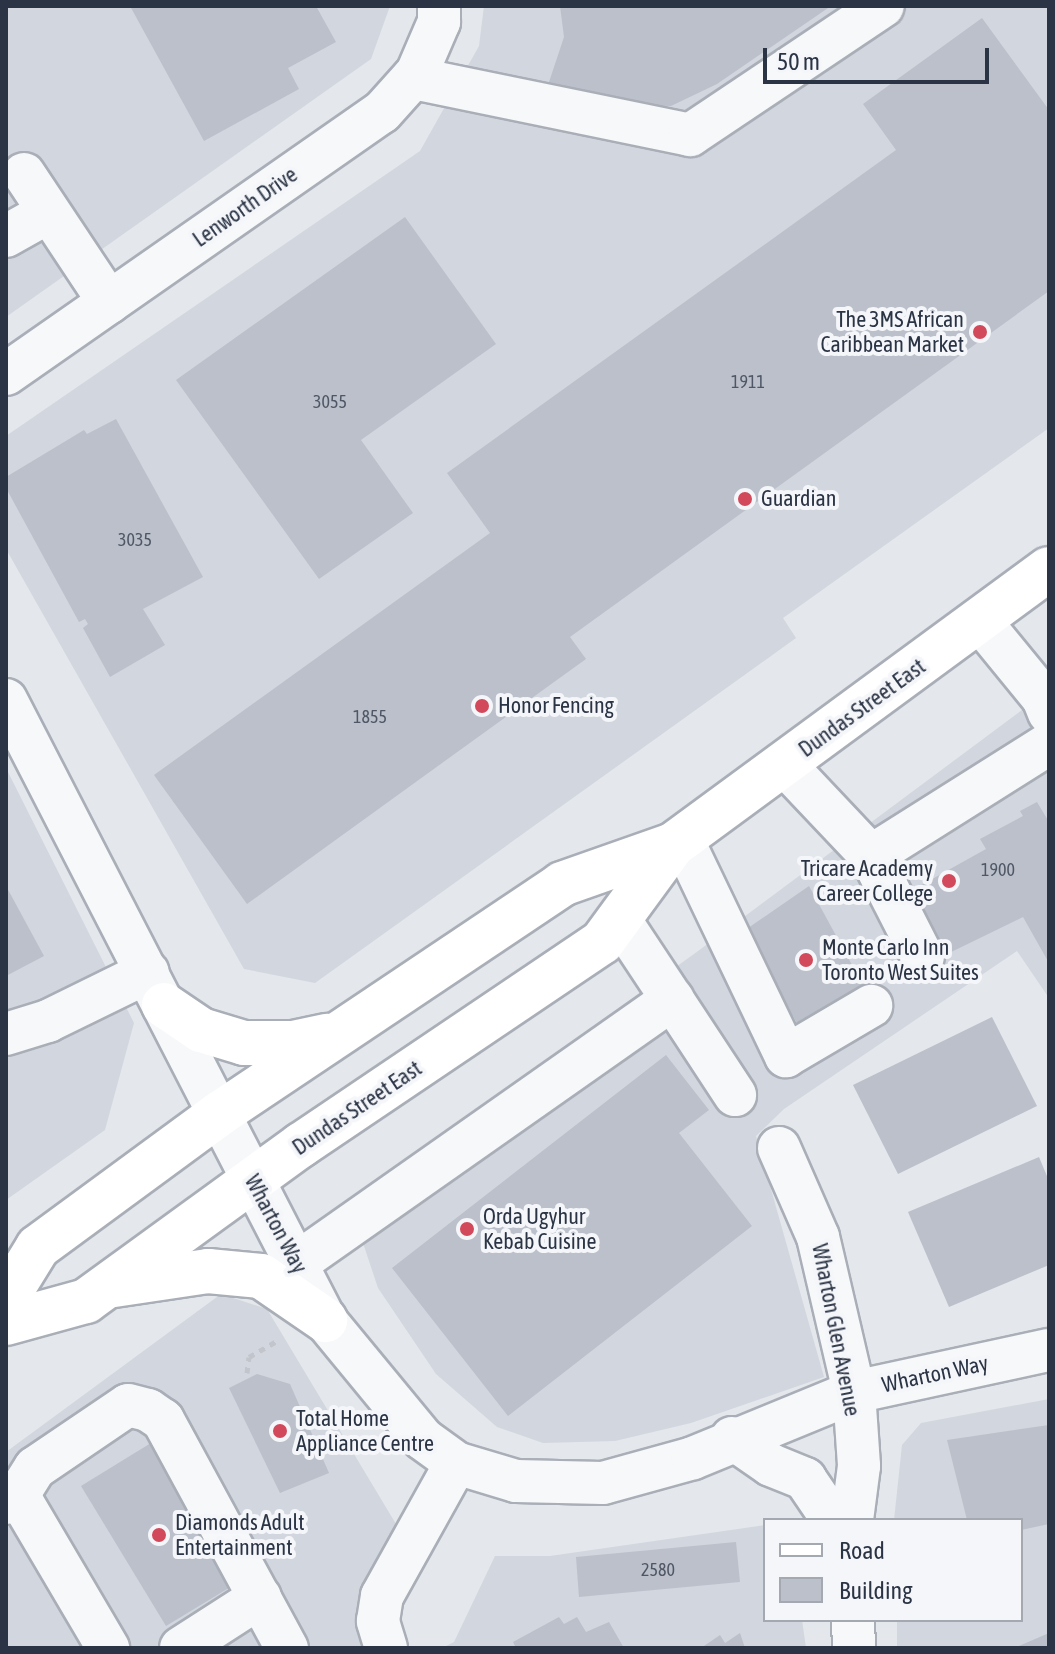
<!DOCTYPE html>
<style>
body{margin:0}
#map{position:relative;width:1055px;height:1654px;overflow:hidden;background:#e4e7ec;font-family:"Asap Condensed",sans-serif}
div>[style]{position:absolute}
.built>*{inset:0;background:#d2d6de}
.building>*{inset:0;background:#bbc0ca}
.path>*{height:5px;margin-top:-2.5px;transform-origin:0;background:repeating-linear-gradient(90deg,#c2c5cb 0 6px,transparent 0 12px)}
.roads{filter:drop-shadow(2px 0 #a9aeb7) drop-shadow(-2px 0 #a9aeb7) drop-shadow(0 2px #a9aeb7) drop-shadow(0 -2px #a9aeb7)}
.minor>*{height:42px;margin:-21px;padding:0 21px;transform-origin:21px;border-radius:21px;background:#f7f8fa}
.major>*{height:44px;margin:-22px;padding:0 22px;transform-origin:22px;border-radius:22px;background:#fff}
.dots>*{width:22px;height:22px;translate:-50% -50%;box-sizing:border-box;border:4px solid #f4f6f9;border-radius:50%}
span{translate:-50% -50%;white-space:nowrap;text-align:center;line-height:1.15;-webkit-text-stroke:8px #f4f6f9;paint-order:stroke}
.number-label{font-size:18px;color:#4f5766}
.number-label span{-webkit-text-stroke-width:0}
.street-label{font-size:22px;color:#2b3445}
.poi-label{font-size:22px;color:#2b3445}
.right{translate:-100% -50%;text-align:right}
.left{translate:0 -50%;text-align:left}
.frame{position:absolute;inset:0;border:8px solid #2b3445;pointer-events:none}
.legend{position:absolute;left:763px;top:1518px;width:260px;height:104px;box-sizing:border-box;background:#f4f6f9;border:2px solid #a4a8b1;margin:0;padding:10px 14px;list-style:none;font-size:24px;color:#2b3445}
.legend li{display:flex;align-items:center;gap:16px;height:40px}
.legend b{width:40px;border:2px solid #a4a8b1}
.scale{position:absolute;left:763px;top:48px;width:226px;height:36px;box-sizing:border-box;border:4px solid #2b3445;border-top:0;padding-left:10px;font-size:24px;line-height:28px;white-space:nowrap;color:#2b3445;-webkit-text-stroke:6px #f4f6f9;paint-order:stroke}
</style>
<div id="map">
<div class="built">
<i style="clip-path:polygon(6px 6px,390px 6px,371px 59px,6px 317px)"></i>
<i style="clip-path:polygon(484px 6px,1049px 6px,1049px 428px,783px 618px,796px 638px,315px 983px,244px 969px,6px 549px,6px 436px,420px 151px,479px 46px)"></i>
<i style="clip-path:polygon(1049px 690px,1049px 998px,1017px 951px,784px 1109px,756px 1136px,824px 1377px,691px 1423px,615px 1441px,543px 1443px,497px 1427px,436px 1374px,378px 1288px,349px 1201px,694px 954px)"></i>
<i style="clip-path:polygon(6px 768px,134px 1023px,105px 1130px,6px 1200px)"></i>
<i style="clip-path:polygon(221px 1294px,267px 1309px,399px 1529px,376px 1562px,359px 1603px,361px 1648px,6px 1648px,6px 1452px)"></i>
<i style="clip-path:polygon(1049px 1399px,1049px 1648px,897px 1648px,897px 1620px,1021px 1620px,1021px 1520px,894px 1520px,902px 1445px,921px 1423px)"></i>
<i style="clip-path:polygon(765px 1525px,765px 1620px,802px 1620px,806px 1648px,442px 1648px,454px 1642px,495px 1556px,550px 1556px)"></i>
</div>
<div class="building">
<i style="clip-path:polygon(130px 6px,316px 6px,336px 42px,288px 68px,299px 89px,204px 141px)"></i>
<i style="clip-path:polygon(560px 6px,831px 6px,717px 84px,671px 106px,542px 103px,564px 37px)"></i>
<i style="clip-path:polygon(982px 18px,1049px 110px,1049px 291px,570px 637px,586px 659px,247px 904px,154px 775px,490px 533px,447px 473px,896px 150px,863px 104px)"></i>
<i style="clip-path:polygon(405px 217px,496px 344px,361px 440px,413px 513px,319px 579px,176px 380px)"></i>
<i style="clip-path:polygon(116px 419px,203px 577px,143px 609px,165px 645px,110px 677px,83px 628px,88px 624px,85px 619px,79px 622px,6px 488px,6px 477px,84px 430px,87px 434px)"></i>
<i style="clip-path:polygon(1037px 802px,1049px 822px,1049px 963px,1023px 917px,943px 956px,909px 892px,986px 849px,980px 839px,1023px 816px,1020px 811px)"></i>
<i style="clip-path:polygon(6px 886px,44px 956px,6px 976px)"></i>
<i style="clip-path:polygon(809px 886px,870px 998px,803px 1034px,761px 958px,738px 935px)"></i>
<i style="clip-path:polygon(992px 1017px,1037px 1106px,898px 1174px,853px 1085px)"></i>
<i style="clip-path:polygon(666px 1055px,709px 1110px,679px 1133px,752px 1226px,508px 1416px,392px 1268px)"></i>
<i style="clip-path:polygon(1039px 1157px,1049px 1181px,1049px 1265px,949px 1307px,908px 1212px)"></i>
<i style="clip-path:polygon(257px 1374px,290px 1384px,329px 1473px,280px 1493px,229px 1388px)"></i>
<i style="clip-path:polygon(1049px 1425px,1049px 1524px,1021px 1530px,1021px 1520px,967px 1520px,947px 1440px)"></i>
<i style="clip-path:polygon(151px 1443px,237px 1583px,166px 1626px,81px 1486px)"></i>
<i style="clip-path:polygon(736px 1542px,740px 1582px,579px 1597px,576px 1557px)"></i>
<i style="clip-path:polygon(559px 1617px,564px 1624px,577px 1617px,586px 1632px,609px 1622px,624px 1648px,516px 1648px,513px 1642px)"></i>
<i style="clip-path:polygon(740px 1633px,745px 1648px,701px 1648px,720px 1635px,725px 1643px)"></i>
<i style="clip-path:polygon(1049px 1633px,1049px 1648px,1014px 1648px)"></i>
</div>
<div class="path">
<i style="left:247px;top:1373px;width:16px;rotate:-83deg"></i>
<i style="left:249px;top:1357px;width:32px;rotate:-30deg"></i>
</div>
<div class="roads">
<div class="minor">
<i style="left:413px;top:78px;width:283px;rotate:11.6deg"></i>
<i style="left:690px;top:135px;width:232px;rotate:-33.8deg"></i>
<i style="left:24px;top:174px;width:154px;rotate:56.4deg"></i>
<i style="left:6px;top:236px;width:47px;rotate:-29.3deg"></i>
<i style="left:6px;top:374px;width:458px;rotate:-34.9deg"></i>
<i style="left:382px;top:112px;width:52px;rotate:-48.1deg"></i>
<i style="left:417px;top:73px;width:56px;rotate:-66.7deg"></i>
<i style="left:439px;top:22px;width:16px;rotate:-90deg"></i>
<i style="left:980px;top:621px;width:99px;rotate:50.7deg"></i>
<i style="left:1043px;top:698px;width:16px;rotate:68deg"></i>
<i style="left:6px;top:700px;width:697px;rotate:62.77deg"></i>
<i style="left:325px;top:1320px;width:154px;rotate:50.5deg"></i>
<i style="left:423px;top:1439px;width:41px;rotate:36deg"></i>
<i style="left:456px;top:1463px;width:63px;rotate:16.7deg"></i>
<i style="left:516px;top:1481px;width:87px;rotate:1.3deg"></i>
<i style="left:603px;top:1483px;width:93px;rotate:-15.5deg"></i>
<i style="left:693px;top:1458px;width:174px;rotate:-22.3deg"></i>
<i style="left:854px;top:1392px;width:199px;rotate:-12.2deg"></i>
<i style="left:785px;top:765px;width:125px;rotate:46.6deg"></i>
<i style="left:871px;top:856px;width:210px;rotate:-32.2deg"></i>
<i style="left:682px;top:839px;width:241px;rotate:64.4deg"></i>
<i style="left:786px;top:1056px;width:99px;rotate:-30.5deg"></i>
<i style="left:871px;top:856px;width:114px;rotate:63deg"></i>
<i style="left:672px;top:999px;width:115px;rotate:56.7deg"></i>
<i style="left:6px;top:1034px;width:44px;rotate:-17.2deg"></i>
<i style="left:48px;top:1021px;width:111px;rotate:-26.1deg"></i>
<i style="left:779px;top:1148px;width:97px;rotate:66.3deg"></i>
<i style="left:818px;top:1237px;width:159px;rotate:76.9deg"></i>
<i style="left:854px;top:1392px;width:74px;rotate:86.1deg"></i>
<i style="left:859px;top:1466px;width:54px;rotate:97.4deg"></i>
<i style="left:297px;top:1263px;width:459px;rotate:-35.1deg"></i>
<i style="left:672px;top:999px;width:96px;rotate:-123.5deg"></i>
<i style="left:732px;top:1438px;width:47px;rotate:34.7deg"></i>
<i style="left:771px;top:1465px;width:37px;rotate:22deg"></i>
<i style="left:805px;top:1479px;width:50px;rotate:55.7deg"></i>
<i style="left:18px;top:1495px;width:178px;rotate:59.5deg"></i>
<i style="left:6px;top:1503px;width:14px;rotate:-34deg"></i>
<i style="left:18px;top:1495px;width:32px;rotate:-58deg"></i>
<i style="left:35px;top:1468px;width:112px;rotate:-34.1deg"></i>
<i style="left:128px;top:1405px;width:21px;rotate:14deg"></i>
<i style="left:148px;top:1410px;width:18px;rotate:34deg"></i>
<i style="left:163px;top:1420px;width:260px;rotate:61.5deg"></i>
<i style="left:853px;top:1620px;width:28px;rotate:88deg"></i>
<i style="left:181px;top:1648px;width:94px;rotate:-32.8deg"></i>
<i style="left:386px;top:1648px;width:28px;rotate:-107deg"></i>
<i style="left:378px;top:1621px;width:25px;rotate:-81deg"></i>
<i style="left:382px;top:1596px;width:152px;rotate:-60.9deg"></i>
</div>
<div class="major">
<i style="left:164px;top:1005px;width:45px;rotate:34deg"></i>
<i style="left:201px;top:1030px;width:45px;rotate:16.8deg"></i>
<i style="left:244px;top:1043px;width:49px"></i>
<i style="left:293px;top:1043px;width:35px;rotate:-12deg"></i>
<i style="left:114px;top:1285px;width:95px;rotate:-8.5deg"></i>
<i style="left:208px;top:1271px;width:53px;rotate:5.4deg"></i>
<i style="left:261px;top:1276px;width:78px;rotate:34.5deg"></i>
<i style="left:6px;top:1299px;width:61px;rotate:-58.4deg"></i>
<i style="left:38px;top:1247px;width:225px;rotate:-36.3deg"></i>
<i style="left:219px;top:1114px;width:413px;rotate:-33.8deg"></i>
<i style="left:562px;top:884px;width:118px;rotate:-19.4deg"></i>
<i style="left:6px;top:1323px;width:83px;rotate:-15.4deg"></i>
<i style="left:86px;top:1301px;width:266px;rotate:-36deg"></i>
<i style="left:301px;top:1145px;width:363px;rotate:-34deg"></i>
<i style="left:602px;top:942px;width:120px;rotate:-53.8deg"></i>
<i style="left:673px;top:845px;width:466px;rotate:-36.3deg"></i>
</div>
</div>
<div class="dots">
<i style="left:980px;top:332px;background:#d1495b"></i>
<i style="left:745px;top:499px;background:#d1495b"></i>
<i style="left:482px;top:706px;background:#d1495b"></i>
<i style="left:949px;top:881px;background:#d1495b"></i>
<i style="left:806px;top:960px;background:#d1495b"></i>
<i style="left:467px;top:1229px;background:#d1495b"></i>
<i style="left:280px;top:1431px;background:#d1495b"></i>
<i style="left:159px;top:1535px;background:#d1495b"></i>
</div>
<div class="number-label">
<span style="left:748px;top:382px">1911</span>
<span style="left:330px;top:402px">3055</span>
<span style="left:135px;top:540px">3035</span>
<span style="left:370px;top:717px">1855</span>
<span style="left:998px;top:870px">1900</span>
<span style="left:658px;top:1570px">2580</span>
</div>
<div class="street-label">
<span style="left:245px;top:207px;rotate:-35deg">Lenworth Drive</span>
<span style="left:862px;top:708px;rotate:-36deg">Dundas Street East</span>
<span style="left:357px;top:1108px;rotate:-34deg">Dundas Street East</span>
<span style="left:276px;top:1224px;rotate:62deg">Wharton Way</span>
<span style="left:836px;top:1330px;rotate:79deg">Wharton Glen Avenue</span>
<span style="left:935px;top:1374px;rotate:-12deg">Wharton Way</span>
</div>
<div class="poi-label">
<span class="right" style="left:964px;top:332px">The 3MS African<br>Caribbean Market</span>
<span class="left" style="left:761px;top:499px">Guardian</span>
<span class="left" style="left:498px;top:706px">Honor Fencing</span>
<span class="right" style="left:933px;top:881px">Tricare Academy<br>Career College</span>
<span class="left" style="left:822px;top:960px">Monte Carlo Inn<br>Toronto West Suites</span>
<span class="left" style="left:483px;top:1229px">Orda Ugyhur<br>Kebab Cuisine</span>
<span class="left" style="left:296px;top:1431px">Total Home<br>Appliance Centre</span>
<span class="left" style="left:175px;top:1535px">Diamonds Adult<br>Entertainment</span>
</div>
<div class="frame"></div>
<ul class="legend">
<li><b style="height:10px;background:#fff"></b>Road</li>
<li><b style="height:22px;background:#bbc0ca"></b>Building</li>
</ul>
<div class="scale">50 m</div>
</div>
